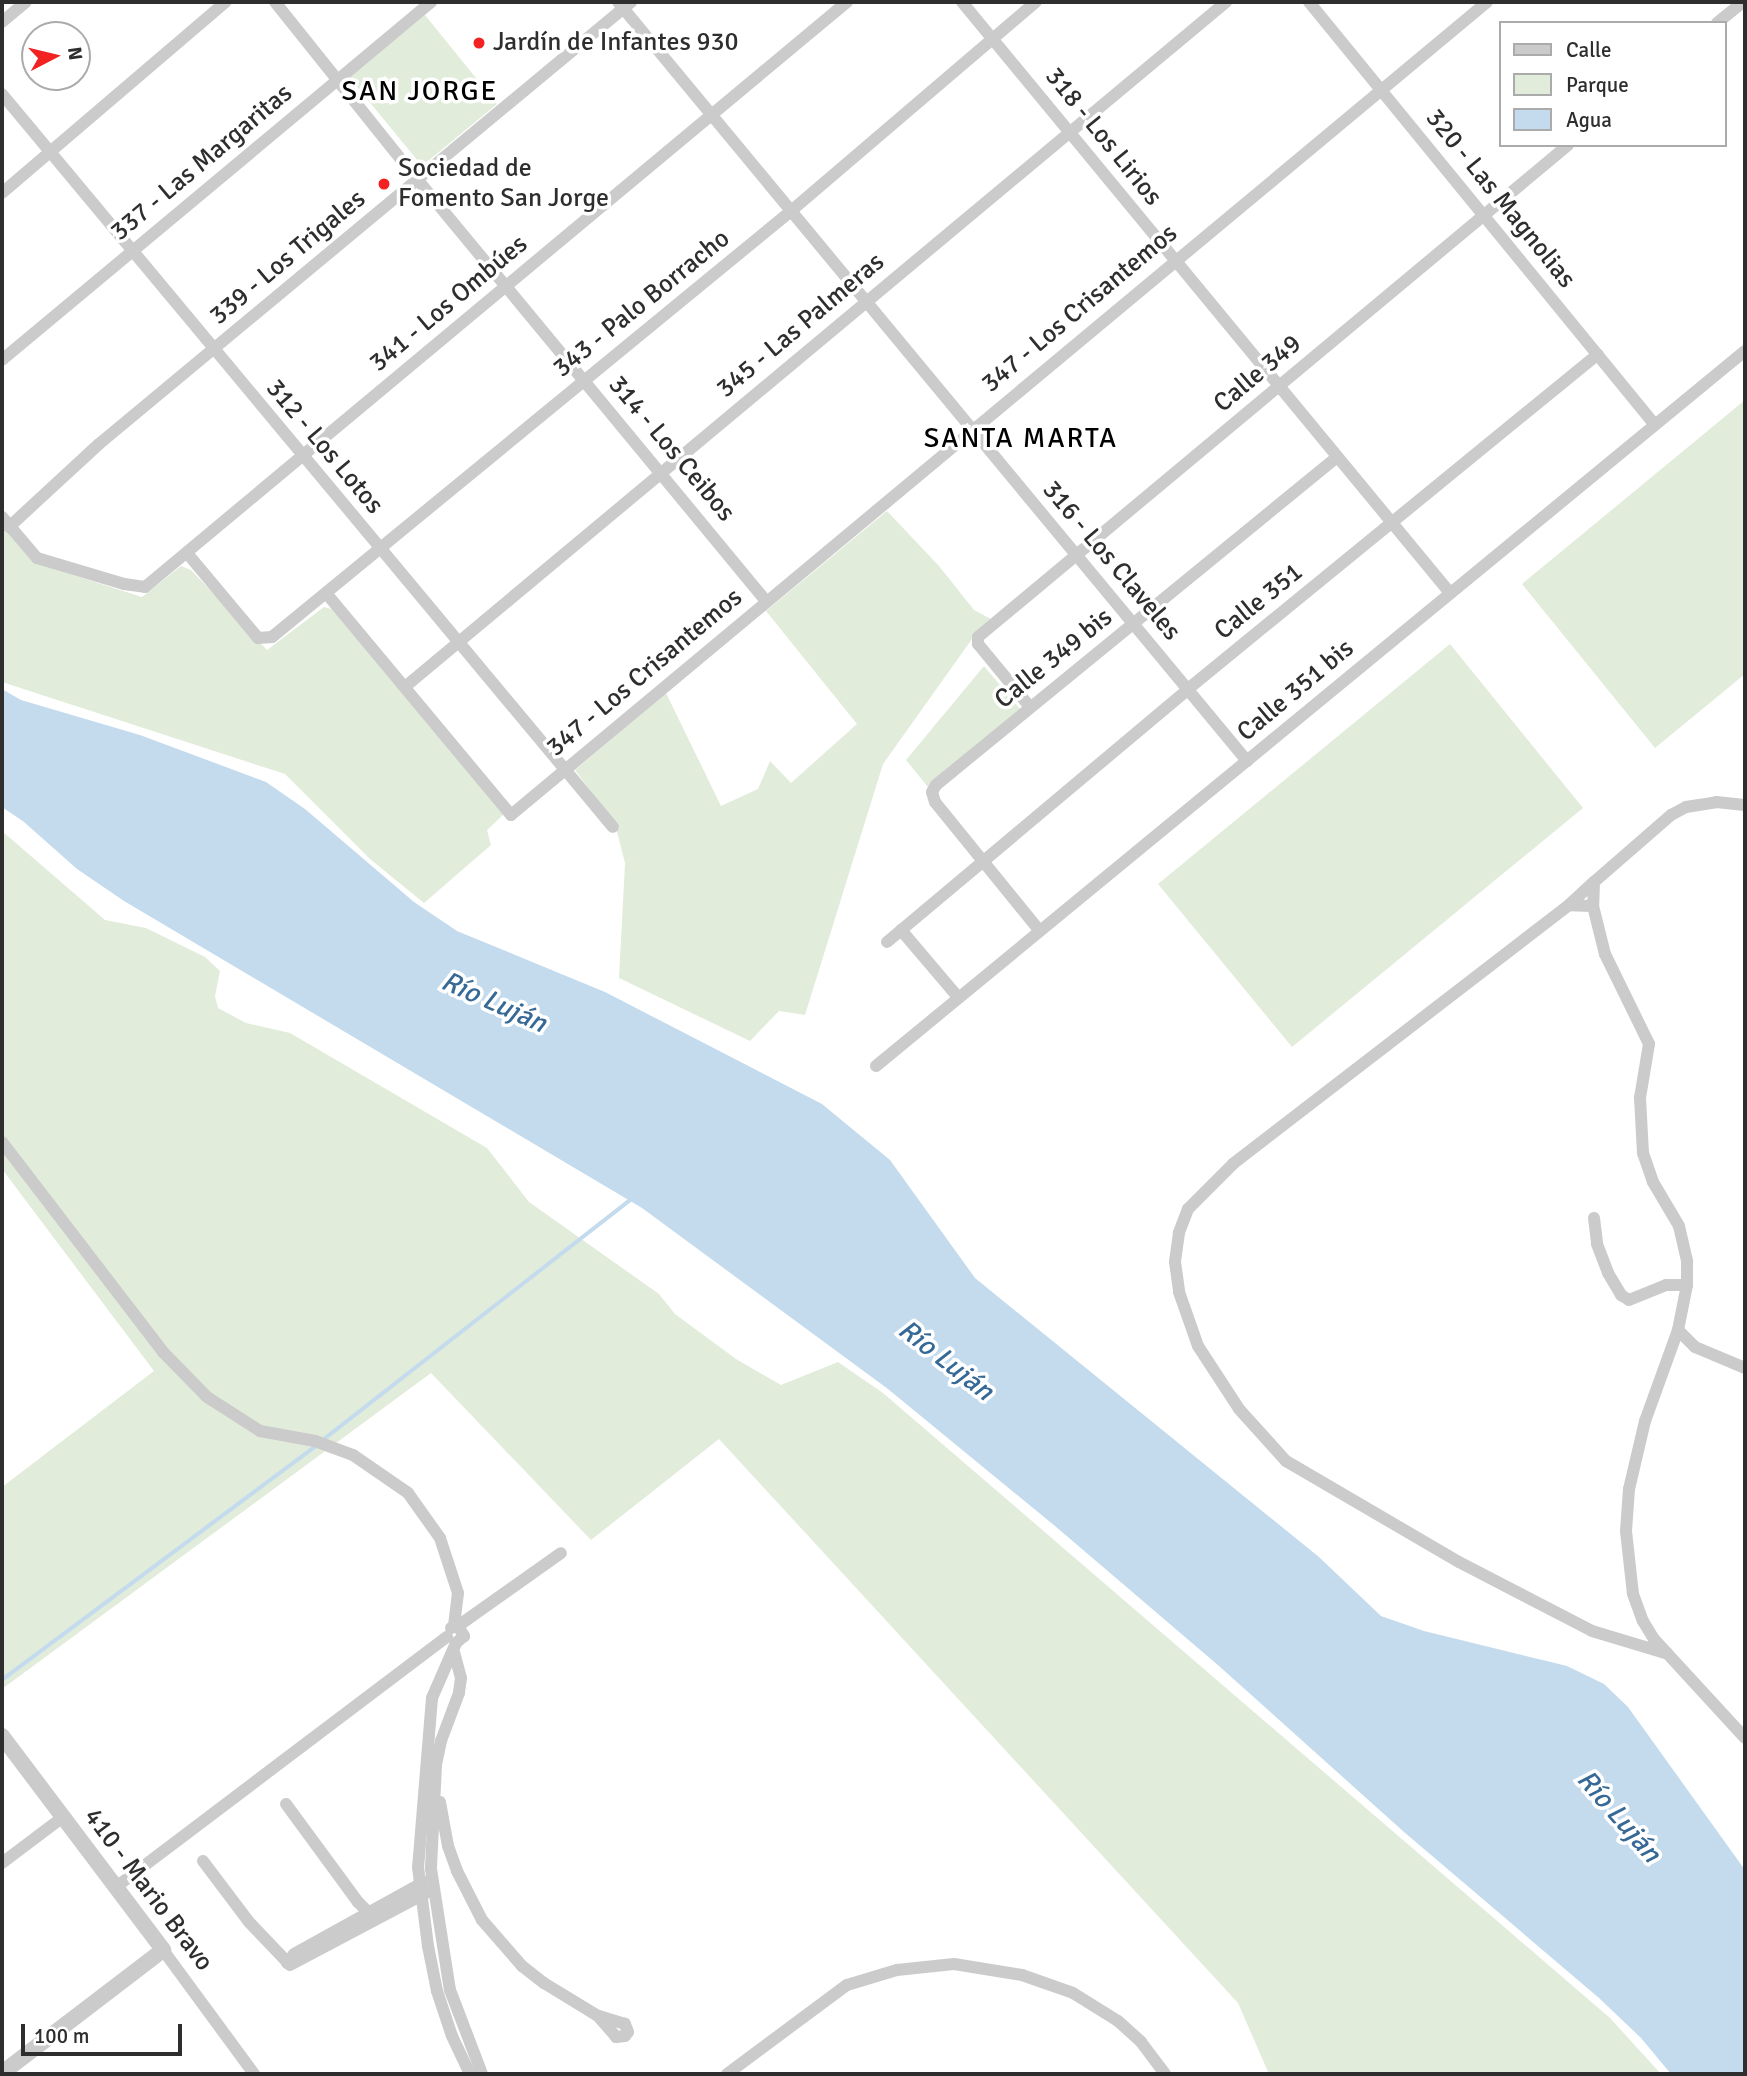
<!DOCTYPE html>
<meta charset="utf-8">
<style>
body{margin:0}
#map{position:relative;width:1747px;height:2076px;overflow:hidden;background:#fff;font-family:Signika,sans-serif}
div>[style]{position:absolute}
.green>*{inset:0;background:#e2ecda}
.water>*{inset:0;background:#c4dbee}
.stream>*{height:3.5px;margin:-1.75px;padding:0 1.75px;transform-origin:1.75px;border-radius:1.75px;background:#c4dbee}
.minor>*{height:12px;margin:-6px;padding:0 6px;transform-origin:6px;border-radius:6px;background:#cbcbcb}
.tertiary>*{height:16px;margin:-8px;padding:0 8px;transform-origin:8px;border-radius:8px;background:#cbcbcb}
.dots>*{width:19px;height:19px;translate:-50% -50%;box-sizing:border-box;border:4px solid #fff;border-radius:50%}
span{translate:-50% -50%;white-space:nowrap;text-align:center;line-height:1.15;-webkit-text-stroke:7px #fff;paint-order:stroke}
.poi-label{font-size:26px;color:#2e2e2e}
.left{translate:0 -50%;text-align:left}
.street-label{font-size:26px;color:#2e2e2e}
.neighbourhood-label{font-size:28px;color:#000;letter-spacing:2px}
.water-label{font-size:28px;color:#366995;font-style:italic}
.frame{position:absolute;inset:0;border:4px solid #2e2e2e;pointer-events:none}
.legend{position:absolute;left:1499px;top:21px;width:228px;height:126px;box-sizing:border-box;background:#fff;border:2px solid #ababab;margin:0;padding:9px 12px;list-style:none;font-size:21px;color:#2e2e2e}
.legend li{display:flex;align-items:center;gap:14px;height:35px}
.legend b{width:35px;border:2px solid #ababab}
.north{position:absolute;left:21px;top:21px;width:70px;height:70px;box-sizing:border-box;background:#fff;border:2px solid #ababab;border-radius:50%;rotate:83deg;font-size:19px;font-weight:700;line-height:28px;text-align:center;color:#2e2e2e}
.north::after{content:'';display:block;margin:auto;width:24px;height:32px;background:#f22222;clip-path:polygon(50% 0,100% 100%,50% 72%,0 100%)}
.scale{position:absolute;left:21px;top:2024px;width:161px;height:32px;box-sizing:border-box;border:4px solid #2e2e2e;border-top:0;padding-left:9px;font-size:21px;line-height:24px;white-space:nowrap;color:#2e2e2e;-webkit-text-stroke:5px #fff;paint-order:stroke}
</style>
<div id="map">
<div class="green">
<i style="clip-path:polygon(425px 15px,497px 104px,422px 166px,349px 77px)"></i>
<i style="clip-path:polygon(1745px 400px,1745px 674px,1655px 748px,1522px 584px)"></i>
<i style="clip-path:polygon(887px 511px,939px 566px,974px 610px,991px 619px,977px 632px,883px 764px,805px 1015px,779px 1011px,750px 1041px,619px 978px,625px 863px,615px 824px,575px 770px,666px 693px,721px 806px,758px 789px,770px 761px,791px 783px,857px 724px,766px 611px)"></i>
<i style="clip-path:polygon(2px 526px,54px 569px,142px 597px,181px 566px,191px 570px,267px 650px,324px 607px,335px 610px,504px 814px,487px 830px,491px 845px,424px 903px,370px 859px,285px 774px,2px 682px)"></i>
<i style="clip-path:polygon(1450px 644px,1583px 808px,1292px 1047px,1158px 884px)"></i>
<i style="clip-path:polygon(984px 666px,1020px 709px,928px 787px,906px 760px)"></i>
<i style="clip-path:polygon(2px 831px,105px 920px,146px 928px,205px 957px,220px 971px,215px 996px,218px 1008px,246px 1023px,290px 1033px,487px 1148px,529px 1202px,659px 1294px,675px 1314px,736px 1359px,781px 1385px,838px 1362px,883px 1393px,1610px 2018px,1661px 2074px,1269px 2074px,1238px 2003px,719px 1439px,591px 1540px,431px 1373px,2px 1689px,2px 1487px,154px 1371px,2px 1169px)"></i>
</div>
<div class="water">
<i style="clip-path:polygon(2px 689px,21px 700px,140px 735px,266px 782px,305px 809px,414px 902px,457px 931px,605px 992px,822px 1104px,890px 1160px,975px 1278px,1319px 1557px,1381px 1616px,1424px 1631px,1567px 1666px,1604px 1684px,1628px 1707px,1745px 1870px,1745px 2074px,1671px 2074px,1641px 2038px,1599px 1998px,1404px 1832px,1219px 1666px,1055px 1526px,888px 1389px,642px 1208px,124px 901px,77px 869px,24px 822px,2px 807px)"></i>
</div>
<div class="stream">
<i style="left:323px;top:1440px;width:392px;rotate:-38deg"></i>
<i style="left:2px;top:1680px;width:393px;rotate:-36.7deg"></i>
</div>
<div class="minor">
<i style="left:275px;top:2px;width:227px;rotate:51.3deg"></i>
<i style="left:417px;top:179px;width:548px;rotate:50.41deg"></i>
<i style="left:618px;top:2px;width:986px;rotate:50.35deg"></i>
<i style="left:962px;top:2px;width:766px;rotate:50.45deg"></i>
<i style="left:1309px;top:2px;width:546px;rotate:50.72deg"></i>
<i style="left:2px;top:22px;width:31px;rotate:-40deg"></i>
<i style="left:1717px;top:23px;width:33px;rotate:-39deg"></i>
<i style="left:2px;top:94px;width:954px;rotate:50.19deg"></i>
<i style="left:2px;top:193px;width:294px;rotate:-40.5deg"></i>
<i style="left:2px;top:360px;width:559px;rotate:-39.84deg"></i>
<i style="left:2px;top:517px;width:54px;rotate:49.5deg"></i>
<i style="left:37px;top:558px;width:91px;rotate:16.6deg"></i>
<i style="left:124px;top:584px;width:21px;rotate:8deg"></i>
<i style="left:145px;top:587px;width:914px;rotate:-39.81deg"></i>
<i style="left:9px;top:527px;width:122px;rotate:-42.7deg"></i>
<i style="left:99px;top:444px;width:692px;rotate:-39.72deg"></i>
<i style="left:187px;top:553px;width:111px;rotate:50.1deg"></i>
<i style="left:258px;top:638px;width:14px;rotate:-4deg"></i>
<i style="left:272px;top:637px;width:671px;rotate:-39.38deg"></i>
<i style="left:791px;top:211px;width:322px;rotate:-40.5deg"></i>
<i style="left:326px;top:593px;width:289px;rotate:50.2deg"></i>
<i style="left:511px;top:815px;width:1270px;rotate:-39.79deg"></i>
<i style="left:406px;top:686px;width:1068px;rotate:-39.83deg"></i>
<i style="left:1030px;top:707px;width:82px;rotate:-129.5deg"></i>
<i style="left:978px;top:644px;width:7px;rotate:-90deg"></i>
<i style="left:978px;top:637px;width:768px;rotate:-39.82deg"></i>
<i style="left:1594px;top:882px;width:102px;rotate:-41deg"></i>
<i style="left:1671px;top:815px;width:17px;rotate:-28deg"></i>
<i style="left:1686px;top:807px;width:30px;rotate:-9deg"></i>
<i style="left:1716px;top:802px;width:29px;rotate:6deg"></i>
<i style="left:1569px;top:905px;width:34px;rotate:-43deg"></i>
<i style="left:1594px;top:882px;width:24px;rotate:92deg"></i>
<i style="left:1593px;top:906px;width:49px;rotate:76deg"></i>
<i style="left:1605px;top:954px;width:100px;rotate:63.9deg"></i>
<i style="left:1649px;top:1044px;width:55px;rotate:99.5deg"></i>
<i style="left:1640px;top:1098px;width:55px;rotate:86.9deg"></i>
<i style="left:1643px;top:1153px;width:31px;rotate:71deg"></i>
<i style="left:1653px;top:1182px;width:51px;rotate:59.4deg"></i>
<i style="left:1679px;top:1226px;width:37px;rotate:77deg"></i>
<i style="left:1687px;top:1262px;width:23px;rotate:90deg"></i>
<i style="left:1687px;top:1285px;width:46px;rotate:101.3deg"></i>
<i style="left:1678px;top:1330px;width:97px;rotate:109.9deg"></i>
<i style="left:1645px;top:1421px;width:70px;rotate:103.2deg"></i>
<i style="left:1629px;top:1489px;width:42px;rotate:94.1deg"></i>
<i style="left:1626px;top:1531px;width:63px;rotate:83.7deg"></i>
<i style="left:1633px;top:1594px;width:29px;rotate:70deg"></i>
<i style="left:1643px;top:1621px;width:21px;rotate:59deg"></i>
<i style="left:1654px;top:1639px;width:134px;rotate:47.4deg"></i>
<i style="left:1593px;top:906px;width:24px;rotate:-178deg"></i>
<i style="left:1569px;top:905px;width:424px;rotate:142.4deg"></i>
<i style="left:1233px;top:1164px;width:64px;rotate:135deg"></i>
<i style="left:1188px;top:1209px;width:26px;rotate:111deg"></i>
<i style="left:1179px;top:1233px;width:29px;rotate:98deg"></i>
<i style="left:1175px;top:1262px;width:30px;rotate:82deg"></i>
<i style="left:1179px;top:1292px;width:57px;rotate:70.6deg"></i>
<i style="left:1198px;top:1346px;width:75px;rotate:56.9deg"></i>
<i style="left:1239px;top:1409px;width:70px;rotate:47.9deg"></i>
<i style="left:1286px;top:1461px;width:200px;rotate:30.3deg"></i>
<i style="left:1459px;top:1562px;width:150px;rotate:27.4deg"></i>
<i style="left:1592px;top:1631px;width:79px;rotate:16.8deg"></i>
<i style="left:901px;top:930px;width:88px;rotate:49.6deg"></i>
<i style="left:1039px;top:930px;width:165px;rotate:-129.1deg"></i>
<i style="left:935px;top:802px;width:10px;rotate:-107deg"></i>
<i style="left:932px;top:792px;width:8px;rotate:-60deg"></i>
<i style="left:936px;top:785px;width:518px;rotate:-39.28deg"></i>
<i style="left:887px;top:942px;width:393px;rotate:-40deg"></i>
<i style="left:1188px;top:689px;width:529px;rotate:-39.25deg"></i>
<i style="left:876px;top:1066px;width:1125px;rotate:-39.45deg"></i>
<i style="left:2px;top:1142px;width:265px;rotate:52.5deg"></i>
<i style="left:163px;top:1352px;width:63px;rotate:45.6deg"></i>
<i style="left:207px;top:1397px;width:63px;rotate:32.7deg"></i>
<i style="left:260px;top:1431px;width:56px;rotate:10.3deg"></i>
<i style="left:315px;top:1441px;width:40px;rotate:20.2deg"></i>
<i style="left:353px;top:1455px;width:67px;rotate:34.6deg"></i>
<i style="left:408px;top:1493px;width:55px;rotate:54.6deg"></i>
<i style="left:440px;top:1538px;width:58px;rotate:71.9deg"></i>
<i style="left:458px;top:1593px;width:33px;rotate:97deg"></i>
<i style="left:1594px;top:1218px;width:26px;rotate:83deg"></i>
<i style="left:1597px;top:1244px;width:31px;rotate:69deg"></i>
<i style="left:1608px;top:1273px;width:26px;rotate:59deg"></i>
<i style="left:1621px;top:1295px;width:9px;rotate:32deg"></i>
<i style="left:1629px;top:1300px;width:40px;rotate:-22deg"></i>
<i style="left:1666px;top:1285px;width:21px"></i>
<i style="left:1678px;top:1330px;width:24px;rotate:45deg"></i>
<i style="left:1695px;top:1347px;width:54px;rotate:22.8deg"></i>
<i style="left:458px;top:1626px;width:12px;rotate:59deg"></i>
<i style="left:464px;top:1636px;width:11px;rotate:139deg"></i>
<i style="left:456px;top:1643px;width:60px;rotate:113.6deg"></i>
<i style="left:432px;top:1698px;width:170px;rotate:94.7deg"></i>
<i style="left:418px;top:1867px;width:80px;rotate:82.8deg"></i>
<i style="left:428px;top:1946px;width:46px;rotate:78.7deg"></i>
<i style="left:437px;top:1991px;width:47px;rotate:71.6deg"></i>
<i style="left:452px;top:2036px;width:42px;rotate:64.7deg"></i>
<i style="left:451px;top:1628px;width:7px;rotate:-16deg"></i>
<i style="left:458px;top:1626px;width:126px;rotate:-35.3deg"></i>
<i style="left:454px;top:1652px;width:27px;rotate:75deg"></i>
<i style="left:461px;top:1678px;width:15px;rotate:98deg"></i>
<i style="left:459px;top:1693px;width:51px;rotate:110.6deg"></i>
<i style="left:441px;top:1741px;width:25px;rotate:102deg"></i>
<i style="left:436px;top:1765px;width:104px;rotate:92.8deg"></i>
<i style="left:431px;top:1869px;width:122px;rotate:81.1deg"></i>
<i style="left:450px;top:1990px;width:90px;rotate:69.1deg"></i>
<i style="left:440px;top:1802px;width:45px;rotate:79.7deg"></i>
<i style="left:448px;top:1846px;width:27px;rotate:70deg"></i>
<i style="left:457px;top:1871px;width:55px;rotate:63deg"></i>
<i style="left:482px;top:1920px;width:61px;rotate:49deg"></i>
<i style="left:522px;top:1966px;width:28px;rotate:38deg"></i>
<i style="left:544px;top:1983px;width:63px;rotate:31.4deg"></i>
<i style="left:598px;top:2016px;width:28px;rotate:49deg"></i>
<i style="left:616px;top:2037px;width:9px;rotate:-6deg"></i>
<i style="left:625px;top:2036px;width:5px;rotate:-53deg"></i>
<i style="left:628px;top:2032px;width:9px;rotate:-111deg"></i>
<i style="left:625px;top:2024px;width:28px;rotate:-163deg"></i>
<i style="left:286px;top:1804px;width:122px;rotate:53.7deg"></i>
<i style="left:358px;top:1902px;width:21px;rotate:45deg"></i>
<i style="left:203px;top:1861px;width:76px;rotate:53deg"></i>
<i style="left:249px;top:1922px;width:59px;rotate:46.4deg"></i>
<i style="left:290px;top:1965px;width:154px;rotate:-27.9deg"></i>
<i style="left:2px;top:1863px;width:76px;rotate:-37deg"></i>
<i style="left:116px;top:1887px;width:415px;rotate:-37.1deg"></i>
<i style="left:163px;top:1950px;width:154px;rotate:53.7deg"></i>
<i style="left:287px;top:1963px;width:11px;rotate:-52deg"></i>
<i style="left:294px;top:1954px;width:149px;rotate:-29deg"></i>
<i style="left:727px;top:2074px;width:149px;rotate:-36.6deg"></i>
<i style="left:847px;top:1985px;width:52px;rotate:-16.7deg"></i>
<i style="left:897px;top:1970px;width:57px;rotate:-6deg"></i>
<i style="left:954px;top:1964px;width:69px;rotate:9.2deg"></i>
<i style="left:1022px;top:1975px;width:54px;rotate:19.4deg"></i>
<i style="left:1073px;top:1993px;width:53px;rotate:31.9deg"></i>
<i style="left:1118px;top:2021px;width:31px;rotate:42deg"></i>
<i style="left:1141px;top:2042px;width:40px;rotate:53deg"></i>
</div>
<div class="tertiary">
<i style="left:2px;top:1736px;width:268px;rotate:53deg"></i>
<i style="left:163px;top:1950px;width:203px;rotate:142.6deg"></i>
</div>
<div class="dots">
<i style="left:479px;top:43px;background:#f22222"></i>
<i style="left:384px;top:184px;background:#f22222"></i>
</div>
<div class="poi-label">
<span class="left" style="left:493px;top:43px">Jardín de Infantes 930</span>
<span class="left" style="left:398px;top:184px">Sociedad de<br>Fomento San Jorge</span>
</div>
<div class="street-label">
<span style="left:1103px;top:137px;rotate:51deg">318 - Los Lirios</span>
<span style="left:202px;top:163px;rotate:-40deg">337 - Las Margaritas</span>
<span style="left:1500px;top:199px;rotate:51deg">320 - Las Magnolias</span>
<span style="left:288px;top:258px;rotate:-40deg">339 - Los Trigales</span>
<span style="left:449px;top:304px;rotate:-40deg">341 - Los Ombúes</span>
<span style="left:642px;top:304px;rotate:-39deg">343 - Palo Borracho</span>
<span style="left:1080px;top:309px;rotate:-40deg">347 - Los Crisantemos</span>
<span style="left:801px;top:326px;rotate:-40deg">345 - Las Palmeras</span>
<span style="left:1258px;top:374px;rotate:-40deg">Calle 349</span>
<span style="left:324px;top:447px;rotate:50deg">312 - Los Lotos</span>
<span style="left:671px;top:449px;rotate:50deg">314 - Los Ceibos</span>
<span style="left:1111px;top:561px;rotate:50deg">316 - Los Claveles</span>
<span style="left:1259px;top:602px;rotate:-39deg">Calle 351</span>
<span style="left:1054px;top:659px;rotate:-39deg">Calle 349 bis</span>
<span style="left:645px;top:673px;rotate:-40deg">347 - Los Crisantemos</span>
<span style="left:1296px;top:691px;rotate:-40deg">Calle 351 bis</span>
<span style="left:148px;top:1890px;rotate:53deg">410 - Mario Bravo</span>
</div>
<div class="neighbourhood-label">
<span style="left:420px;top:91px">SAN JORGE</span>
<span style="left:1021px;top:438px">SANTA MARTA</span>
</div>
<div class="water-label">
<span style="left:494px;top:1002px;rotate:24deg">Río Luján</span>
<span style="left:946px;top:1360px;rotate:38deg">Río Luján</span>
<span style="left:1619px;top:1816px;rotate:49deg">Río Luján</span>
</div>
<div class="frame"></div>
<ul class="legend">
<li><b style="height:9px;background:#cbcbcb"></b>Calle</li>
<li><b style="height:19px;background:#e2ecda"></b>Parque</li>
<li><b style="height:19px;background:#c4dbee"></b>Agua</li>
</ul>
<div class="north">N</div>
<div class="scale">100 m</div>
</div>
